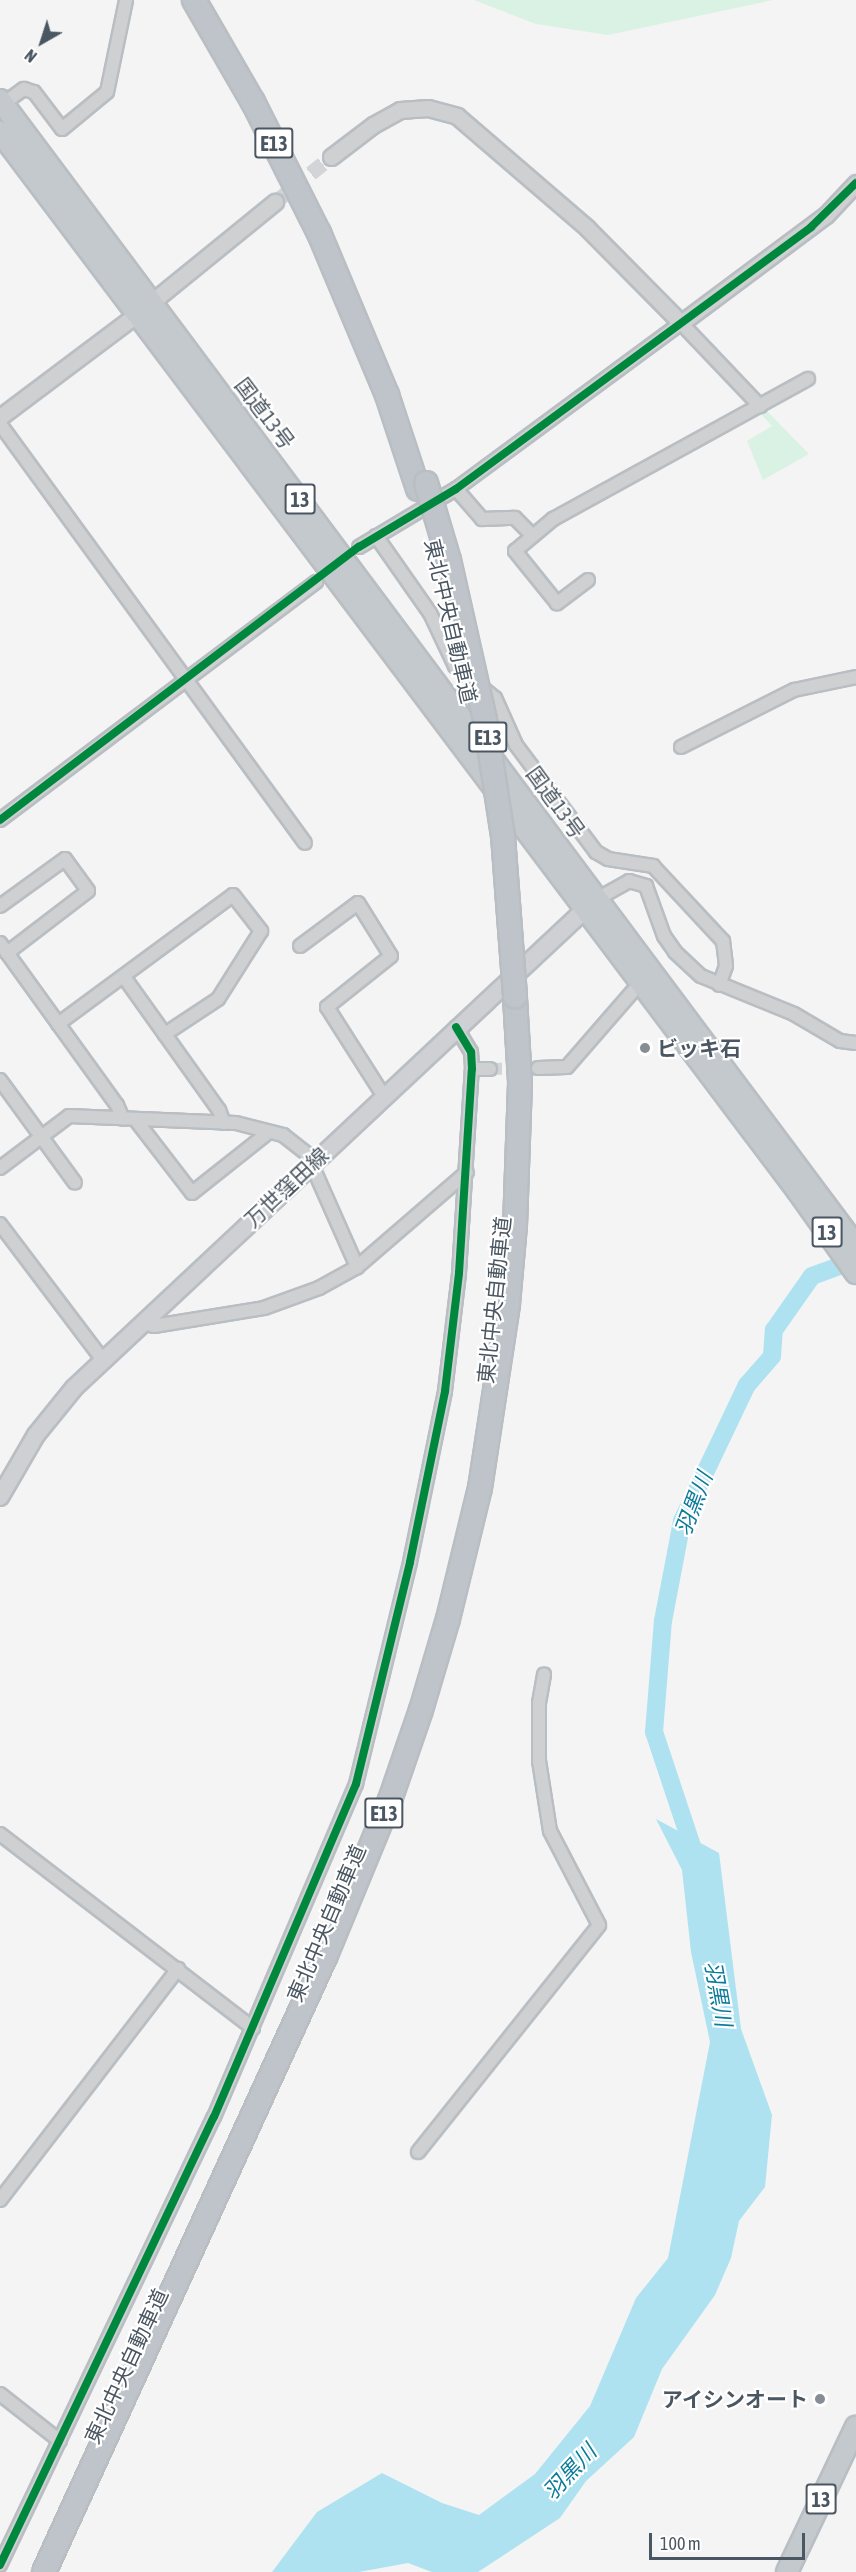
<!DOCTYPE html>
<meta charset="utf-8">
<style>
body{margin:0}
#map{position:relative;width:856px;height:2572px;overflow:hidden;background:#f4f4f4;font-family:"Asap Condensed","Noto Sans JP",sans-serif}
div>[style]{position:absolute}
.green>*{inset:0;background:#d9f2e3}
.water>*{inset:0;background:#aee2f0}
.river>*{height:18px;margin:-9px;padding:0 9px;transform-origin:9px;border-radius:9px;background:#aee2f0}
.minor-tunnel>*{height:12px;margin-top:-6px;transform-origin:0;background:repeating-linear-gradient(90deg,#d2d4d7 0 12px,transparent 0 18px)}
.tertiary-tunnel>*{height:15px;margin-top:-7.5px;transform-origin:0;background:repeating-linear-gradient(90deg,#d2d4d7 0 15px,transparent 0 23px)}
.roads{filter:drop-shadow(2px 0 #b9bec3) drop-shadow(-2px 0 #b9bec3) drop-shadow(0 2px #b9bec3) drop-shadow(0 -2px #b9bec3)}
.minor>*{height:12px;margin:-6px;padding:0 6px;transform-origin:6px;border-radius:6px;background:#ced0d2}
.tertiary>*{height:15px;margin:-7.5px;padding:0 7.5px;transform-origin:7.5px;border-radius:7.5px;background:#ced0d2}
.secondary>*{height:16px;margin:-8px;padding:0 8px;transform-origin:8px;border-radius:8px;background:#ced0d4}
.trunk>*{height:20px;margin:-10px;padding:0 10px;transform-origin:10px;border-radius:10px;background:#c4c9cd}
.motorway>*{height:22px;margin:-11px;padding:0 11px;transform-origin:11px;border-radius:11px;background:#bec4c9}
.bridges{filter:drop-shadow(2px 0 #b9bec3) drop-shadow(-2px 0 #b9bec3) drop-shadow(0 2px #b9bec3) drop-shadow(0 -2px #b9bec3)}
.motorway-bridge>*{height:22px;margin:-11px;padding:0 11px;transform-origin:11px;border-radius:11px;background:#bec4c9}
.cycleway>*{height:8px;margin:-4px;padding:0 4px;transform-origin:4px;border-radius:4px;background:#00873e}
.dots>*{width:16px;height:16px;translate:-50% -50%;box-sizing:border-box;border:3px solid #fff;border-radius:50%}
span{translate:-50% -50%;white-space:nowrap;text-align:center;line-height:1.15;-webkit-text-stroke:4.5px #fff;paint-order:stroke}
.shield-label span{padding:2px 4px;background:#fff;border:2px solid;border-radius:4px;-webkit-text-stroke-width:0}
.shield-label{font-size:20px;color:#4a5661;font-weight:700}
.street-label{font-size:21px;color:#4a5661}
.poi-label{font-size:21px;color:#4a5661;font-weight:700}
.left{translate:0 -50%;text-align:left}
.right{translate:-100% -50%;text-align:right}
.water-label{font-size:22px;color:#0c7c9b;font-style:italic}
.north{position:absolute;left:12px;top:12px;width:60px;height:60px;-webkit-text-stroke:4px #fff;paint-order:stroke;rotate:219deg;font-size:16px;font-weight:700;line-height:24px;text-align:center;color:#4a5661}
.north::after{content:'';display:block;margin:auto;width:21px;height:27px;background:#4a5661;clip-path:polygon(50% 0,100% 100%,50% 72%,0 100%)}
.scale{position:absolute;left:649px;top:2533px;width:156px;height:27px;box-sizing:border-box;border:3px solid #4a5661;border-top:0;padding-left:8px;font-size:18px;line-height:21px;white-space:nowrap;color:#4a5661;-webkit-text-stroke:4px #fff;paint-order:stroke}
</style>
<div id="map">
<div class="green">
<i style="clip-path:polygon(474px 0,773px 0,608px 35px,536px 24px)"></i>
<i style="clip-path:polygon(763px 407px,809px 454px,763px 480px,747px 441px,772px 426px,758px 411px)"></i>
</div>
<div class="water">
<i style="clip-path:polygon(656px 1819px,719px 1853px,741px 2029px,772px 2115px,765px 2187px,739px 2221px,731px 2258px,715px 2295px,662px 2369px,634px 2437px,586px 2481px,560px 2518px,478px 2572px,432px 2572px,408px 2563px,359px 2572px,272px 2572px,317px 2512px,382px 2473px,442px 2503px,479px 2515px,535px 2474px,590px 2406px,636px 2298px,668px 2258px,710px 2042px,691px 1952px,682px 1870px)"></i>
</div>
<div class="river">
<i style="left:697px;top:1861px;width:136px;rotate:-108.4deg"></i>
<i style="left:654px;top:1732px;width:111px;rotate:-85.4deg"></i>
<i style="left:663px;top:1621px;width:102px;rotate:-79.2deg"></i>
<i style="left:682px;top:1521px;width:151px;rotate:-64.5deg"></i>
<i style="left:747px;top:1385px;width:38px;rotate:-49deg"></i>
<i style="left:772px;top:1356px;width:26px;rotate:-86deg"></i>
<i style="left:774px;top:1330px;width:66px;rotate:-54.9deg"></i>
<i style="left:812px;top:1276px;width:47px;rotate:-20deg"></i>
</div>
<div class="minor-tunnel">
<i style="left:490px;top:1069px;width:48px;rotate:-1.2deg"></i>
</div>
<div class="tertiary-tunnel">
<i style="left:275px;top:202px;width:72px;rotate:-38.8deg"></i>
</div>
<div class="roads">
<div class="minor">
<i style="left:3px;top:104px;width:26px;rotate:-36deg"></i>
<i style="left:24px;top:89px;width:10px;rotate:17deg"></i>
<i style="left:34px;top:92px;width:46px;rotate:52.9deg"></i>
<i style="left:62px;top:129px;width:58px;rotate:-39.4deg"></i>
<i style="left:107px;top:92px;width:94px;rotate:-78.3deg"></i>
<i style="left:0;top:424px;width:518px;rotate:53.95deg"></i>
<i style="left:456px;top:489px;width:40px;rotate:49deg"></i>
<i style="left:482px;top:519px;width:33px;rotate:-2deg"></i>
<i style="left:515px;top:518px;width:25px;rotate:45deg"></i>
<i style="left:376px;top:536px;width:94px;rotate:55deg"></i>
<i style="left:430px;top:613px;width:59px;rotate:64.7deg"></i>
<i style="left:455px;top:666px;width:51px;rotate:38.7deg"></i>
<i style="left:495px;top:698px;width:51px;rotate:65.9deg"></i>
<i style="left:516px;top:745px;width:134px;rotate:53.2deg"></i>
<i style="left:596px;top:852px;width:14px;rotate:30deg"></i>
<i style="left:608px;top:859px;width:46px;rotate:8.8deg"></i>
<i style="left:653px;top:866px;width:103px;rotate:47deg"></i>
<i style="left:723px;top:941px;width:25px;rotate:83deg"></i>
<i style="left:726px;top:966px;width:20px;rotate:110deg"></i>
<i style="left:359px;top:547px;width:113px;rotate:-30.9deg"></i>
<i style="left:456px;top:489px;width:280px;rotate:-36.4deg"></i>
<i style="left:681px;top:323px;width:115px;rotate:46.4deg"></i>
<i style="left:588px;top:580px;width:39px;rotate:143deg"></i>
<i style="left:557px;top:603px;width:67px;rotate:-128.9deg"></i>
<i style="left:515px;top:551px;width:50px;rotate:-40.1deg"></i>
<i style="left:553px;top:519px;width:291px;rotate:-28.8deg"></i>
<i style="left:681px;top:747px;width:127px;rotate:-26.8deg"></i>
<i style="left:794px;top:690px;width:63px;rotate:-11.8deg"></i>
<i style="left:0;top:820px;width:396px;rotate:-37deg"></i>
<i style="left:597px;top:899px;width:37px;rotate:-29deg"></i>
<i style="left:629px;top:881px;width:18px;rotate:16deg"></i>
<i style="left:646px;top:886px;width:53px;rotate:70.2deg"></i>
<i style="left:664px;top:936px;width:19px;rotate:55deg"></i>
<i style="left:675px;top:952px;width:35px;rotate:43deg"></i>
<i style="left:701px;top:976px;width:100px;rotate:22.2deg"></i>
<i style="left:794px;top:1014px;width:53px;rotate:30.4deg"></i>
<i style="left:840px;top:1041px;width:16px;rotate:7deg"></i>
<i style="left:0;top:906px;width:80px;rotate:-35.9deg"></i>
<i style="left:65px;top:859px;width:39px;rotate:54deg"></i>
<i style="left:88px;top:891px;width:102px;rotate:142.6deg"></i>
<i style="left:0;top:943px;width:200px;rotate:54.2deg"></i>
<i style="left:117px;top:1105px;width:15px;rotate:67deg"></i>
<i style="left:300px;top:946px;width:72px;rotate:-36.6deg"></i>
<i style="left:358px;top:903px;width:62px;rotate:58.1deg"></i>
<i style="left:391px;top:956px;width:82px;rotate:141.4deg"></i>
<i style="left:327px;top:1007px;width:104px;rotate:57.5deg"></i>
<i style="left:124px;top:977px;width:163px;rotate:54.5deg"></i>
<i style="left:219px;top:1110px;width:14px;rotate:69deg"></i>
<i style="left:58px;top:1024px;width:217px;rotate:-36.4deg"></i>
<i style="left:233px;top:895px;width:46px;rotate:52.1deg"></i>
<i style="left:261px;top:931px;width:80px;rotate:122.3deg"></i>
<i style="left:218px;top:999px;width:64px;rotate:146.6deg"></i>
<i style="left:538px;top:1068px;width:29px;rotate:-2deg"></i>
<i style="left:567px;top:1067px;width:113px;rotate:-49deg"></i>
<i style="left:472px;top:1069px;width:18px"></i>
<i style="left:0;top:1080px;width:127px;rotate:53.9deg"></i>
<i style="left:135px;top:1119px;width:93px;rotate:52.4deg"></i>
<i style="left:192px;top:1193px;width:98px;rotate:-38.4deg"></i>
<i style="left:311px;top:1163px;width:114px;rotate:66.1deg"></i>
<i style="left:0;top:1168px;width:86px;rotate:-37deg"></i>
<i style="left:69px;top:1116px;width:167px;rotate:2.4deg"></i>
<i style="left:236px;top:1123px;width:49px;rotate:14.3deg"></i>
<i style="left:283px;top:1135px;width:41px;rotate:38deg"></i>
<i style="left:0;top:1224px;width:171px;rotate:52.9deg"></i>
<i style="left:142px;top:1323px;width:12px;rotate:14deg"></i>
<i style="left:154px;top:1326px;width:111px;rotate:-9.3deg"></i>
<i style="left:264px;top:1308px;width:59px;rotate:-20deg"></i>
<i style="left:319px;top:1288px;width:43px;rotate:-28.9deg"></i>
<i style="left:357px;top:1267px;width:145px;rotate:-40.8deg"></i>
<i style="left:0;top:1834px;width:319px;rotate:37.5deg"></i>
<i style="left:418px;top:2152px;width:290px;rotate:-51.4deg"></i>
<i style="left:599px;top:1925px;width:106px;rotate:-117.5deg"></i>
<i style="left:550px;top:1831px;width:71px;rotate:-98.9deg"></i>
<i style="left:539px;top:1761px;width:58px;rotate:-90deg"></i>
<i style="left:539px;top:1703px;width:29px;rotate:-80deg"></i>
<i style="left:0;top:2200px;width:292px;rotate:-52.4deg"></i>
<i style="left:0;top:2394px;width:76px;rotate:38.1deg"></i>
<i style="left:0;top:2565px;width:496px;rotate:-64.5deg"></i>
<i style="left:214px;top:2117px;width:362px;rotate:-66.9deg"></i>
<i style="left:356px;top:1784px;width:228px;rotate:-76.3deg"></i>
<i style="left:410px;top:1562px;width:175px;rotate:-78.4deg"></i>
<i style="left:445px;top:1391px;width:119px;rotate:-83.2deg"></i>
<i style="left:459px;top:1273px;width:204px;rotate:-86.4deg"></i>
<i style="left:472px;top:1069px;width:17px;rotate:-93deg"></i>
<i style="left:471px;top:1052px;width:29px;rotate:-121deg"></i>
</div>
<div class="tertiary">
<i style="left:331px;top:157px;width:53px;rotate:-37.3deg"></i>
<i style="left:373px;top:125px;width:31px;rotate:-29deg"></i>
<i style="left:400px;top:110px;width:28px;rotate:-4deg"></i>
<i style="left:428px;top:108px;width:30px;rotate:15deg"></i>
<i style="left:457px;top:116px;width:172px;rotate:40.7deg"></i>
<i style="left:587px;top:228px;width:134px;rotate:45.3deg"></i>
<i style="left:681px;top:323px;width:181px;rotate:-36.7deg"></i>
<i style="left:826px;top:215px;width:44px;rotate:-46.8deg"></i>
<i style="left:0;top:417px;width:171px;rotate:-36.9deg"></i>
<i style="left:137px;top:314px;width:178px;rotate:-39.1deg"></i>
</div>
<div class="secondary">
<i style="left:0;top:1497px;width:72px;rotate:-59.9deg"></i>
<i style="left:36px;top:1435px;width:60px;rotate:-51deg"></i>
<i style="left:74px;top:1388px;width:712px;rotate:-43.12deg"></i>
</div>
<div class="trunk">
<i style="left:0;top:100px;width:1430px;rotate:53.24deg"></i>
<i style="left:0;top:132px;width:1325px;rotate:53.01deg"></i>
<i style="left:797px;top:1190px;width:102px;rotate:54.6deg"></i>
<i style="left:787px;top:2572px;width:161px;rotate:-64.6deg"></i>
</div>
<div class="motorway">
<i style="left:194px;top:0;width:118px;rotate:60deg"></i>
<i style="left:253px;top:102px;width:147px;rotate:63.3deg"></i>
<i style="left:319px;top:233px;width:176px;rotate:67.2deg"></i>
<i style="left:387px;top:395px;width:99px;rotate:71.7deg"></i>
<i style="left:44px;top:2572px;width:678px;rotate:-65.44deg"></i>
<i style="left:326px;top:1955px;width:168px;rotate:-67.6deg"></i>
<i style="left:390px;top:1800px;width:95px;rotate:-71deg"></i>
<i style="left:421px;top:1710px;width:95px;rotate:-73.5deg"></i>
<i style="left:448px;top:1619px;width:135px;rotate:-76.3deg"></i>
<i style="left:480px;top:1488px;width:186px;rotate:-81.3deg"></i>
<i style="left:508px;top:1304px;width:78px;rotate:-84.9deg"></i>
<i style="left:515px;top:1226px;width:144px;rotate:-88deg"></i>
<i style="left:520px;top:1082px;width:85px;rotate:-93.4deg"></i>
</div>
</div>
<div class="bridges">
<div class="motorway-bridge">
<i style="left:426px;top:483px;width:80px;rotate:73.4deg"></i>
<i style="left:449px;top:560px;width:164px;rotate:77.3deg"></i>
<i style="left:485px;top:720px;width:117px;rotate:81.2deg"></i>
<i style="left:503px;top:836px;width:161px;rotate:85.7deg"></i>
</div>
</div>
<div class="cycleway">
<i style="left:0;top:820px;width:451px;rotate:-37.3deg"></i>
<i style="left:359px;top:547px;width:113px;rotate:-30.9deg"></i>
<i style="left:456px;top:489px;width:441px;rotate:-36.4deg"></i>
<i style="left:811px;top:227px;width:63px;rotate:-44.4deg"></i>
<i style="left:0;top:2565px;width:496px;rotate:-64.5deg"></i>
<i style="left:214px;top:2117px;width:362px;rotate:-66.9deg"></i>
<i style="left:356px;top:1784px;width:228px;rotate:-76.3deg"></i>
<i style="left:410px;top:1562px;width:175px;rotate:-78.4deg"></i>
<i style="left:445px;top:1391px;width:119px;rotate:-83.2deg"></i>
<i style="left:459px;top:1273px;width:204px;rotate:-86.4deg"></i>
<i style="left:472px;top:1069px;width:17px;rotate:-93deg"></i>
<i style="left:471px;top:1052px;width:29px;rotate:-121deg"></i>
</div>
<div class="dots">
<i style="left:645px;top:1048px;background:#868d94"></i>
<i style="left:820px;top:2399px;background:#868d94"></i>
</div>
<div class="shield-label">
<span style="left:274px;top:143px">E13</span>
<span style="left:300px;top:499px">13</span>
<span style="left:488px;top:737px">E13</span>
<span style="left:827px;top:1232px">13</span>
<span style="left:384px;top:1813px">E13</span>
<span style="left:821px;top:2499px">13</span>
</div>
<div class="street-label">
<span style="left:265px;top:413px;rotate:53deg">国道13号</span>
<span style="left:451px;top:621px;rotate:77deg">東北中央自動車道</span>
<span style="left:556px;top:802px;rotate:54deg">国道13号</span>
<span style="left:286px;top:1187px;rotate:-43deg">万世窪田線</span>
<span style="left:494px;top:1300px;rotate:-84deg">東北中央自動車道</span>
<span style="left:326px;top:1923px;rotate:-67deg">東北中央自動車道</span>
<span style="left:126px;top:2366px;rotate:-65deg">東北中央自動車道</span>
</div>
<div class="poi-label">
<span class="left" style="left:657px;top:1048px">ビッキ石</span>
<span class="right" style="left:808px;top:2399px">アイシンオート</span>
</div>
<div class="water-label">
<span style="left:694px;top:1504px;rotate:-69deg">羽黒川</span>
<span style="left:718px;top:1994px;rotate:80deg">羽黒川</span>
<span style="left:570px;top:2472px;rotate:-47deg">羽黒川</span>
</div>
<div class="north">N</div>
<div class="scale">100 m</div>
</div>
